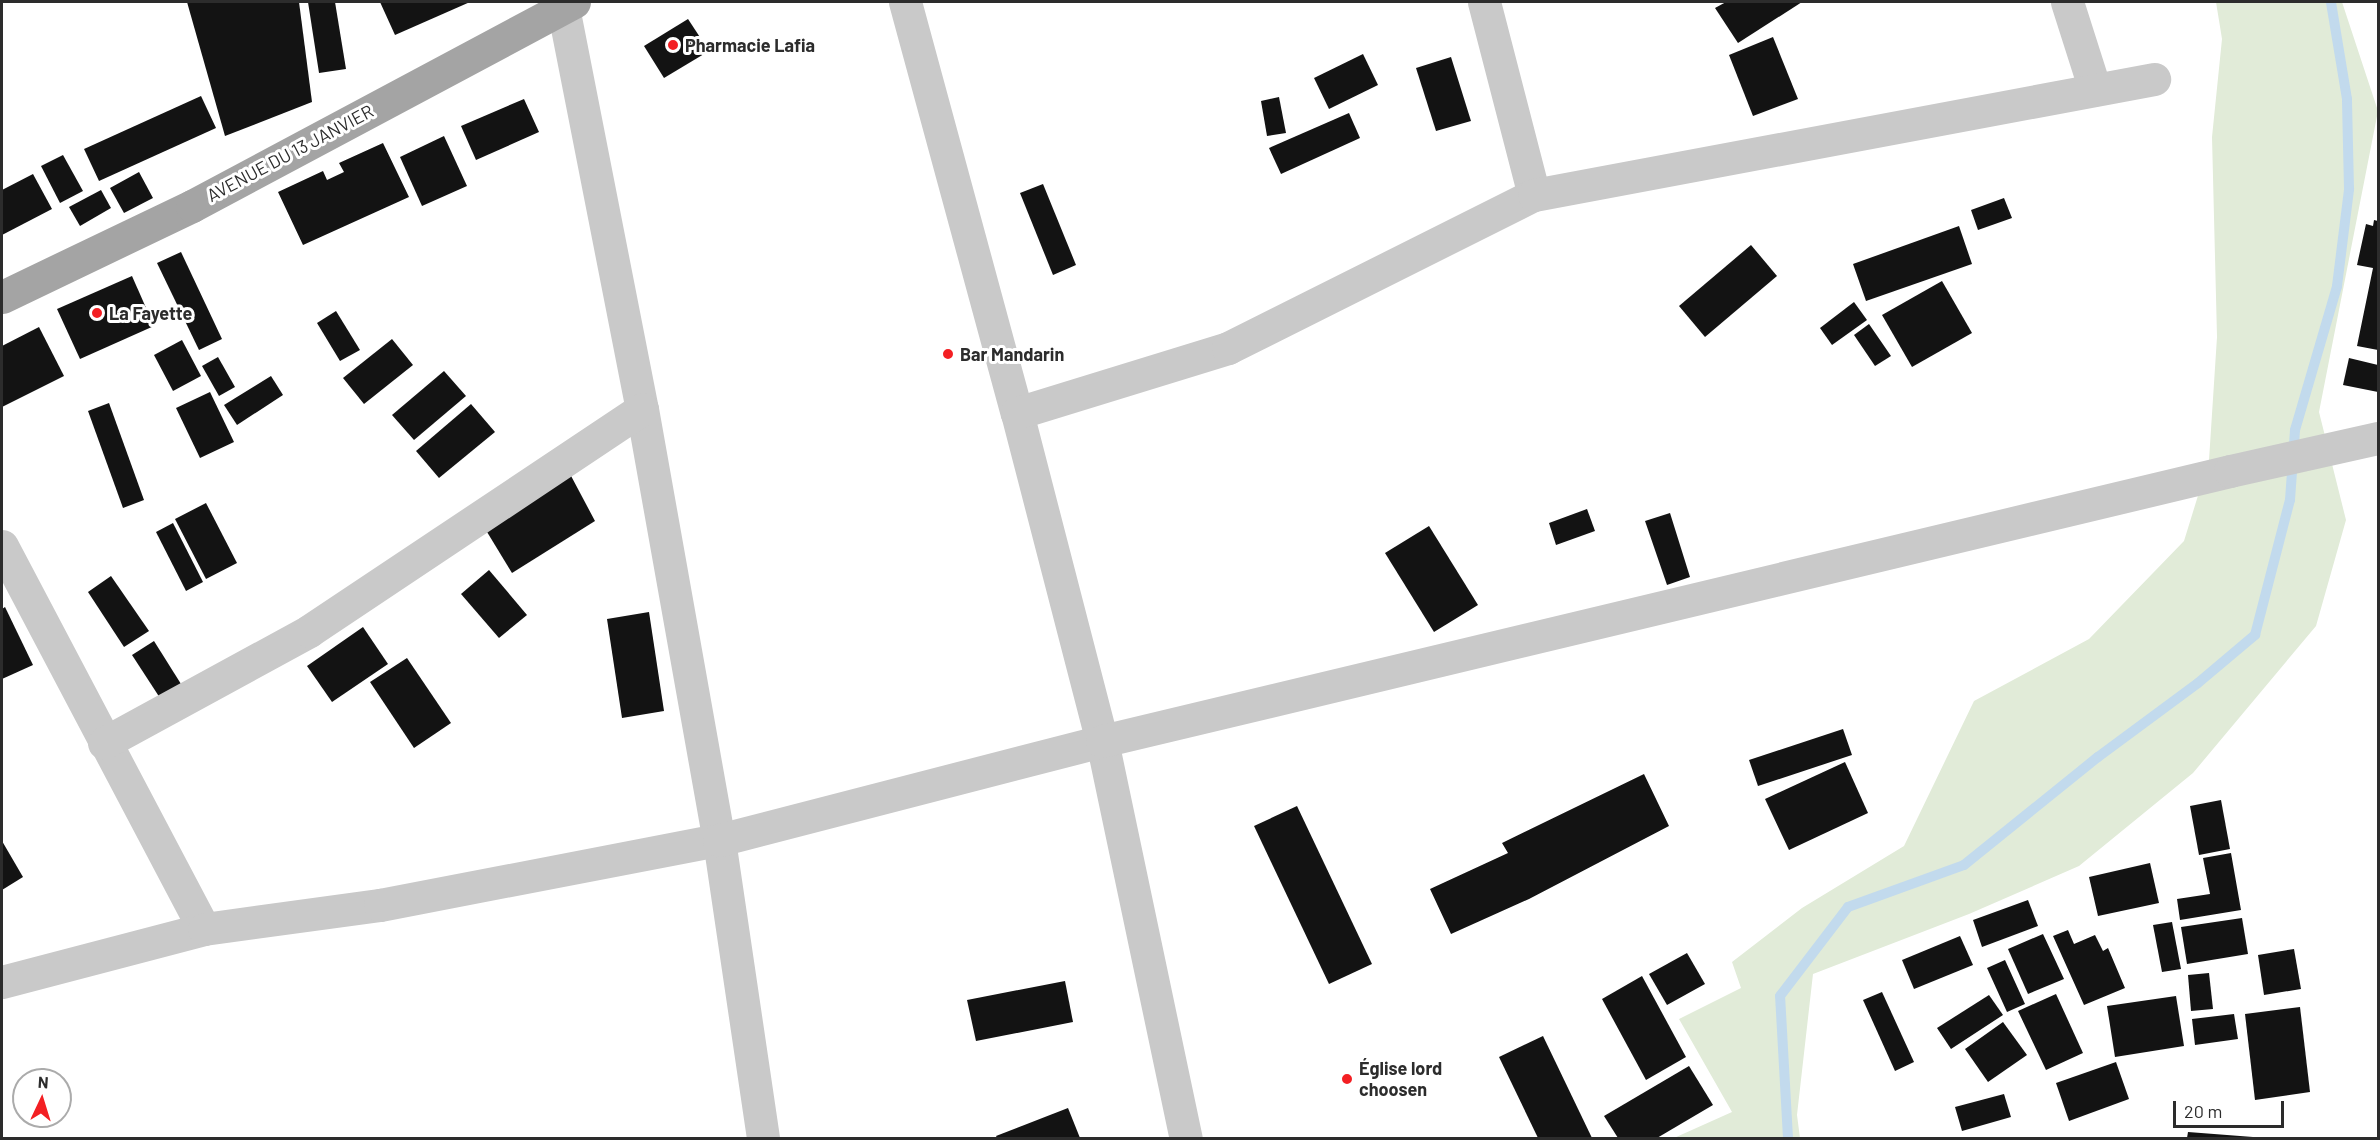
<!DOCTYPE html>
<meta charset="utf-8">
<style>
body{margin:0}
#map{position:relative;width:2380px;height:1140px;overflow:hidden;background:#fff;font-family:Barlow,sans-serif}
div>[style]{position:absolute}
.green>*{inset:0;background:#e1ebd8}
.stream>*{height:10px;margin:-5px;padding:0 5px;transform-origin:5px;border-radius:5px;background:#c2daed}
.building>*{inset:0;background:#131313}
.minor>*{height:33px;margin:-16.5px;padding:0 16.5px;transform-origin:16.5px;border-radius:16.5px;background:#c9c9c9}
.major>*{height:33px;margin:-16.5px;padding:0 16.5px;transform-origin:16.5px;border-radius:16.5px;background:#a4a4a4}
.dots>*{width:16px;height:16px;translate:-50% -50%;box-sizing:border-box;border:3px solid #fff;border-radius:50%}
span{translate:-50% -50%;white-space:nowrap;text-align:center;line-height:1.15;-webkit-text-stroke:6px #fff;paint-order:stroke}
.poi-label{font-size:18px;color:#2c2c2c;font-weight:700}
.left{translate:0 -50%;text-align:left}
.street-label{font-size:18px;color:#2c2c2c}
.frame{position:absolute;inset:0;border:3px solid #2c2c2c;pointer-events:none}
.north{position:absolute;left:12px;top:1068px;width:60px;height:60px;box-sizing:border-box;background:#fff;border:2px solid #ababab;border-radius:50%;rotate:4deg;font-size:16px;font-weight:700;line-height:24px;text-align:center;color:#2c2c2c}
.north::after{content:'';display:block;margin:auto;width:21px;height:27px;background:#f31f23;clip-path:polygon(50% 0,100% 100%,50% 72%,0 100%)}
.scale{position:absolute;left:2173px;top:1101px;width:111px;height:27px;box-sizing:border-box;border:3px solid #2c2c2c;border-top:0;padding-left:8px;font-size:18px;line-height:21px;white-space:nowrap;color:#2c2c2c;-webkit-text-stroke:4px #fff;paint-order:stroke}
</style>
<div id="map">
<div class="green">
<i style="clip-path:polygon(2216px 2px,2342px 2px,2378px 111px,2319px 412px,2346px 520px,2316px 626px,2193px 773px,2079px 866px,1969px 914px,1813px 974px,1797px 1115px,1800px 1138px,1674px 1138px,1732px 1112px,1679px 1019px,1741px 988px,1732px 962px,1802px 908px,1904px 846px,1974px 701px,2089px 639px,2184px 541px,2209px 460px,2217px 337px,2212px 137px,2222px 39px)"></i>
</div>
<div class="stream">
<i style="left:1788px;top:1138px;width:142px;rotate:-93.2deg"></i>
<i style="left:1780px;top:996px;width:112px;rotate:-52.6deg"></i>
<i style="left:1848px;top:907px;width:123px;rotate:-19.9deg"></i>
<i style="left:1964px;top:865px;width:172px;rotate:-38.9deg"></i>
<i style="left:2098px;top:757px;width:124px;rotate:-36.5deg"></i>
<i style="left:2198px;top:683px;width:75px;rotate:-40.1deg"></i>
<i style="left:2255px;top:635px;width:139px;rotate:-75.5deg"></i>
<i style="left:2290px;top:500px;width:70px;rotate:-85.9deg"></i>
<i style="left:2295px;top:430px;width:150px;rotate:-73.7deg"></i>
<i style="left:2337px;top:286px;width:98px;rotate:-82.9deg"></i>
<i style="left:2349px;top:189px;width:90px;rotate:-91.3deg"></i>
<i style="left:2347px;top:99px;width:98px;rotate:-99.4deg"></i>
</div>
<div class="building">
<i style="clip-path:polygon(187px 2px,299px 2px,312px 102px,225px 136px)"></i>
<i style="clip-path:polygon(308px 2px,335px 2px,346px 69px,319px 73px)"></i>
<i style="clip-path:polygon(380px 2px,470px 2px,395px 35px)"></i>
<i style="clip-path:polygon(1726px 2px,1802px 2px,1738px 43px,1715px 8px)"></i>
<i style="clip-path:polygon(688px 19px,709px 51px,664px 78px,644px 46px)"></i>
<i style="clip-path:polygon(1773px 37px,1798px 99px,1753px 116px,1729px 55px)"></i>
<i style="clip-path:polygon(1363px 54px,1378px 85px,1329px 109px,1314px 78px)"></i>
<i style="clip-path:polygon(1451px 57px,1471px 121px,1436px 131px,1416px 68px)"></i>
<i style="clip-path:polygon(201px 96px,216px 128px,99px 181px,84px 149px)"></i>
<i style="clip-path:polygon(1279px 97px,1286px 133px,1267px 136px,1261px 101px)"></i>
<i style="clip-path:polygon(524px 99px,539px 132px,476px 160px,461px 126px)"></i>
<i style="clip-path:polygon(1349px 113px,1360px 138px,1281px 174px,1269px 148px)"></i>
<i style="clip-path:polygon(444px 136px,467px 186px,422px 206px,400px 157px)"></i>
<i style="clip-path:polygon(383px 143px,409px 197px,303px 245px,278px 192px,323px 171px,327px 180px,344px 172px,339px 163px)"></i>
<i style="clip-path:polygon(63px 155px,83px 191px,60px 203px,41px 166px)"></i>
<i style="clip-path:polygon(139px 172px,153px 198px,124px 213px,110px 188px)"></i>
<i style="clip-path:polygon(33px 174px,52px 209px,2px 235px,2px 190px)"></i>
<i style="clip-path:polygon(1043px 184px,1076px 265px,1053px 275px,1020px 193px)"></i>
<i style="clip-path:polygon(101px 190px,111px 208px,80px 226px,69px 207px)"></i>
<i style="clip-path:polygon(2004px 198px,2012px 218px,1978px 230px,1971px 210px)"></i>
<i style="clip-path:polygon(2374px 220px,2378px 221px,2378px 350px,2357px 346px,2373px 268px,2357px 265px,2366px 224px,2373px 226px)"></i>
<i style="clip-path:polygon(1959px 226px,1972px 264px,1866px 301px,1853px 264px)"></i>
<i style="clip-path:polygon(1751px 245px,1777px 276px,1705px 337px,1679px 306px)"></i>
<i style="clip-path:polygon(181px 252px,222px 339px,199px 350px,157px 263px)"></i>
<i style="clip-path:polygon(132px 276px,154px 326px,80px 359px,57px 309px)"></i>
<i style="clip-path:polygon(1942px 281px,1972px 333px,1912px 367px,1882px 315px)"></i>
<i style="clip-path:polygon(1854px 302px,1867px 320px,1832px 345px,1820px 328px)"></i>
<i style="clip-path:polygon(336px 311px,360px 350px,340px 361px,317px 323px)"></i>
<i style="clip-path:polygon(1869px 324px,1891px 356px,1875px 366px,1854px 335px)"></i>
<i style="clip-path:polygon(39px 327px,64px 376px,2px 407px,2px 346px)"></i>
<i style="clip-path:polygon(392px 339px,413px 365px,364px 404px,343px 378px)"></i>
<i style="clip-path:polygon(182px 340px,201px 376px,173px 391px,154px 355px)"></i>
<i style="clip-path:polygon(218px 357px,235px 387px,219px 396px,202px 366px)"></i>
<i style="clip-path:polygon(2349px 358px,2378px 365px,2378px 392px,2343px 385px)"></i>
<i style="clip-path:polygon(444px 371px,466px 396px,414px 440px,392px 415px)"></i>
<i style="clip-path:polygon(271px 376px,283px 395px,237px 425px,224px 405px)"></i>
<i style="clip-path:polygon(210px 392px,234px 442px,200px 458px,176px 408px)"></i>
<i style="clip-path:polygon(109px 403px,144px 500px,123px 508px,88px 411px)"></i>
<i style="clip-path:polygon(471px 404px,495px 432px,439px 478px,416px 451px)"></i>
<i style="clip-path:polygon(570px 474px,595px 521px,512px 573px,484px 527px)"></i>
<i style="clip-path:polygon(206px 503px,237px 563px,206px 579px,175px 519px)"></i>
<i style="clip-path:polygon(1587px 509px,1595px 531px,1556px 545px,1549px 523px)"></i>
<i style="clip-path:polygon(1670px 513px,1690px 577px,1667px 585px,1645px 521px)"></i>
<i style="clip-path:polygon(173px 523px,203px 582px,186px 591px,156px 532px)"></i>
<i style="clip-path:polygon(1429px 526px,1478px 605px,1434px 632px,1385px 553px)"></i>
<i style="clip-path:polygon(489px 570px,527px 615px,499px 638px,461px 594px)"></i>
<i style="clip-path:polygon(111px 576px,149px 631px,124px 647px,88px 592px)"></i>
<i style="clip-path:polygon(5px 607px,33px 665px,2px 679px,2px 609px)"></i>
<i style="clip-path:polygon(649px 612px,664px 711px,622px 718px,607px 619px)"></i>
<i style="clip-path:polygon(363px 627px,388px 664px,332px 702px,307px 666px)"></i>
<i style="clip-path:polygon(154px 641px,181px 684px,160px 698px,132px 655px)"></i>
<i style="clip-path:polygon(407px 658px,451px 723px,414px 748px,370px 682px)"></i>
<i style="clip-path:polygon(1843px 729px,1852px 755px,1758px 786px,1749px 760px)"></i>
<i style="clip-path:polygon(1845px 762px,1868px 813px,1789px 850px,1765px 799px)"></i>
<i style="clip-path:polygon(1644px 774px,1669px 826px,1529px 899px,1451px 934px,1430px 889px,1508px 853px,1502px 843px)"></i>
<i style="clip-path:polygon(2221px 800px,2230px 849px,2199px 855px,2190px 806px)"></i>
<i style="clip-path:polygon(1297px 806px,1372px 964px,1329px 984px,1254px 826px)"></i>
<i style="clip-path:polygon(2px 841px,23px 877px,2px 890px)"></i>
<i style="clip-path:polygon(2231px 853px,2241px 910px,2180px 920px,2177px 899px,2210px 894px,2203px 858px)"></i>
<i style="clip-path:polygon(2150px 863px,2159px 903px,2098px 916px,2089px 877px)"></i>
<i style="clip-path:polygon(2028px 900px,2038px 926px,1982px 947px,1973px 920px)"></i>
<i style="clip-path:polygon(2242px 918px,2248px 954px,2187px 964px,2181px 927px)"></i>
<i style="clip-path:polygon(2172px 922px,2181px 969px,2162px 972px,2153px 925px)"></i>
<i style="clip-path:polygon(2068px 930px,2074px 944px,2095px 935px,2103px 951px,2108px 948px,2125px 988px,2084px 1005px,2053px 936px)"></i>
<i style="clip-path:polygon(2043px 934px,2064px 979px,2028px 994px,2008px 949px)"></i>
<i style="clip-path:polygon(1960px 936px,1973px 965px,1914px 989px,1902px 960px)"></i>
<i style="clip-path:polygon(2294px 949px,2301px 989px,2264px 995px,2258px 955px)"></i>
<i style="clip-path:polygon(1687px 953px,1705px 984px,1667px 1005px,1649px 974px)"></i>
<i style="clip-path:polygon(2005px 960px,2025px 1004px,2007px 1012px,1987px 968px)"></i>
<i style="clip-path:polygon(2209px 973px,2213px 1009px,2191px 1011px,2188px 975px)"></i>
<i style="clip-path:polygon(1642px 976px,1686px 1057px,1646px 1080px,1602px 999px)"></i>
<i style="clip-path:polygon(1065px 981px,1073px 1022px,976px 1041px,967px 1000px)"></i>
<i style="clip-path:polygon(1882px 992px,1914px 1062px,1895px 1071px,1863px 1000px)"></i>
<i style="clip-path:polygon(2056px 994px,2083px 1053px,2046px 1070px,2018px 1011px)"></i>
<i style="clip-path:polygon(1989px 995px,2003px 1015px,1951px 1049px,1937px 1028px)"></i>
<i style="clip-path:polygon(2176px 996px,2184px 1046px,2115px 1057px,2107px 1006px)"></i>
<i style="clip-path:polygon(2300px 1007px,2310px 1092px,2255px 1100px,2245px 1014px)"></i>
<i style="clip-path:polygon(2234px 1014px,2238px 1039px,2195px 1045px,2192px 1019px)"></i>
<i style="clip-path:polygon(2003px 1022px,2027px 1055px,1988px 1082px,1965px 1049px)"></i>
<i style="clip-path:polygon(1543px 1036px,1592px 1138px,1538px 1138px,1499px 1057px)"></i>
<i style="clip-path:polygon(2116px 1062px,2129px 1099px,2069px 1121px,2056px 1083px)"></i>
<i style="clip-path:polygon(1689px 1066px,1713px 1105px,1657px 1138px,1618px 1138px,1604px 1116px)"></i>
<i style="clip-path:polygon(2004px 1094px,2011px 1117px,1962px 1131px,1955px 1107px)"></i>
<i style="clip-path:polygon(1068px 1108px,1080px 1138px,997px 1138px,996px 1136px)"></i>
<i style="clip-path:polygon(2188px 1132px,2253px 1137px,2253px 1138px,2187px 1138px)"></i>
</div>
<div class="minor">
<i style="left:562px;top:2px;width:415px;rotate:78.9deg"></i>
<i style="left:642px;top:409px;width:438px;rotate:79.9deg"></i>
<i style="left:719px;top:840px;width:301px;rotate:81.6deg"></i>
<i style="left:905px;top:2px;width:426px;rotate:74.8deg"></i>
<i style="left:1017px;top:413px;width:339px;rotate:75.5deg"></i>
<i style="left:1102px;top:741px;width:406px;rotate:78.1deg"></i>
<i style="left:1484px;top:2px;width:199px;rotate:75.5deg"></i>
<i style="left:2067px;top:2px;width:92px;rotate:72.3deg"></i>
<i style="left:1017px;top:413px;width:221px;rotate:-17.1deg"></i>
<i style="left:1228px;top:348px;width:342px;rotate:-26.6deg"></i>
<i style="left:1534px;top:195px;width:631px;rotate:-10.6deg"></i>
<i style="left:2px;top:546px;width:433px;rotate:62.2deg"></i>
<i style="left:104px;top:743px;width:234px;rotate:-28.6deg"></i>
<i style="left:309px;top:631px;width:400px;rotate:-33.7deg"></i>
<i style="left:2px;top:982px;width:209px;rotate:-14.7deg"></i>
<i style="left:204px;top:929px;width:178px;rotate:-7.8deg"></i>
<i style="left:380px;top:905px;width:345px;rotate:-10.9deg"></i>
<i style="left:719px;top:840px;width:396px;rotate:-14.5deg"></i>
<i style="left:1102px;top:741px;width:1160px;rotate:-13.46deg"></i>
<i style="left:2230px;top:471px;width:152px;rotate:-12.6deg"></i>
</div>
<div class="major">
<i style="left:2px;top:297px;width:211px;rotate:-25.6deg"></i>
<i style="left:192px;top:206px;width:433px;rotate:-28.1deg"></i>
</div>
<div class="dots">
<i style="left:673px;top:45px;background:#f31f23"></i>
<i style="left:97px;top:313px;background:#f31f23"></i>
<i style="left:948px;top:354px;background:#f31f23"></i>
<i style="left:1347px;top:1079px;background:#f31f23"></i>
</div>
<div class="poi-label">
<span class="left" style="left:685px;top:45px">Pharmacie Lafia</span>
<span class="left" style="left:109px;top:313px">La Fayette</span>
<span class="left" style="left:960px;top:354px">Bar Mandarin</span>
<span class="left" style="left:1359px;top:1079px">Église lord<br>choosen</span>
</div>
<div class="street-label">
<span style="left:290px;top:153px;rotate:-28deg">AVENUE DU 13 JANVIER</span>
</div>
<div class="frame"></div>
<div class="north">N</div>
<div class="scale">20 m</div>
</div>
